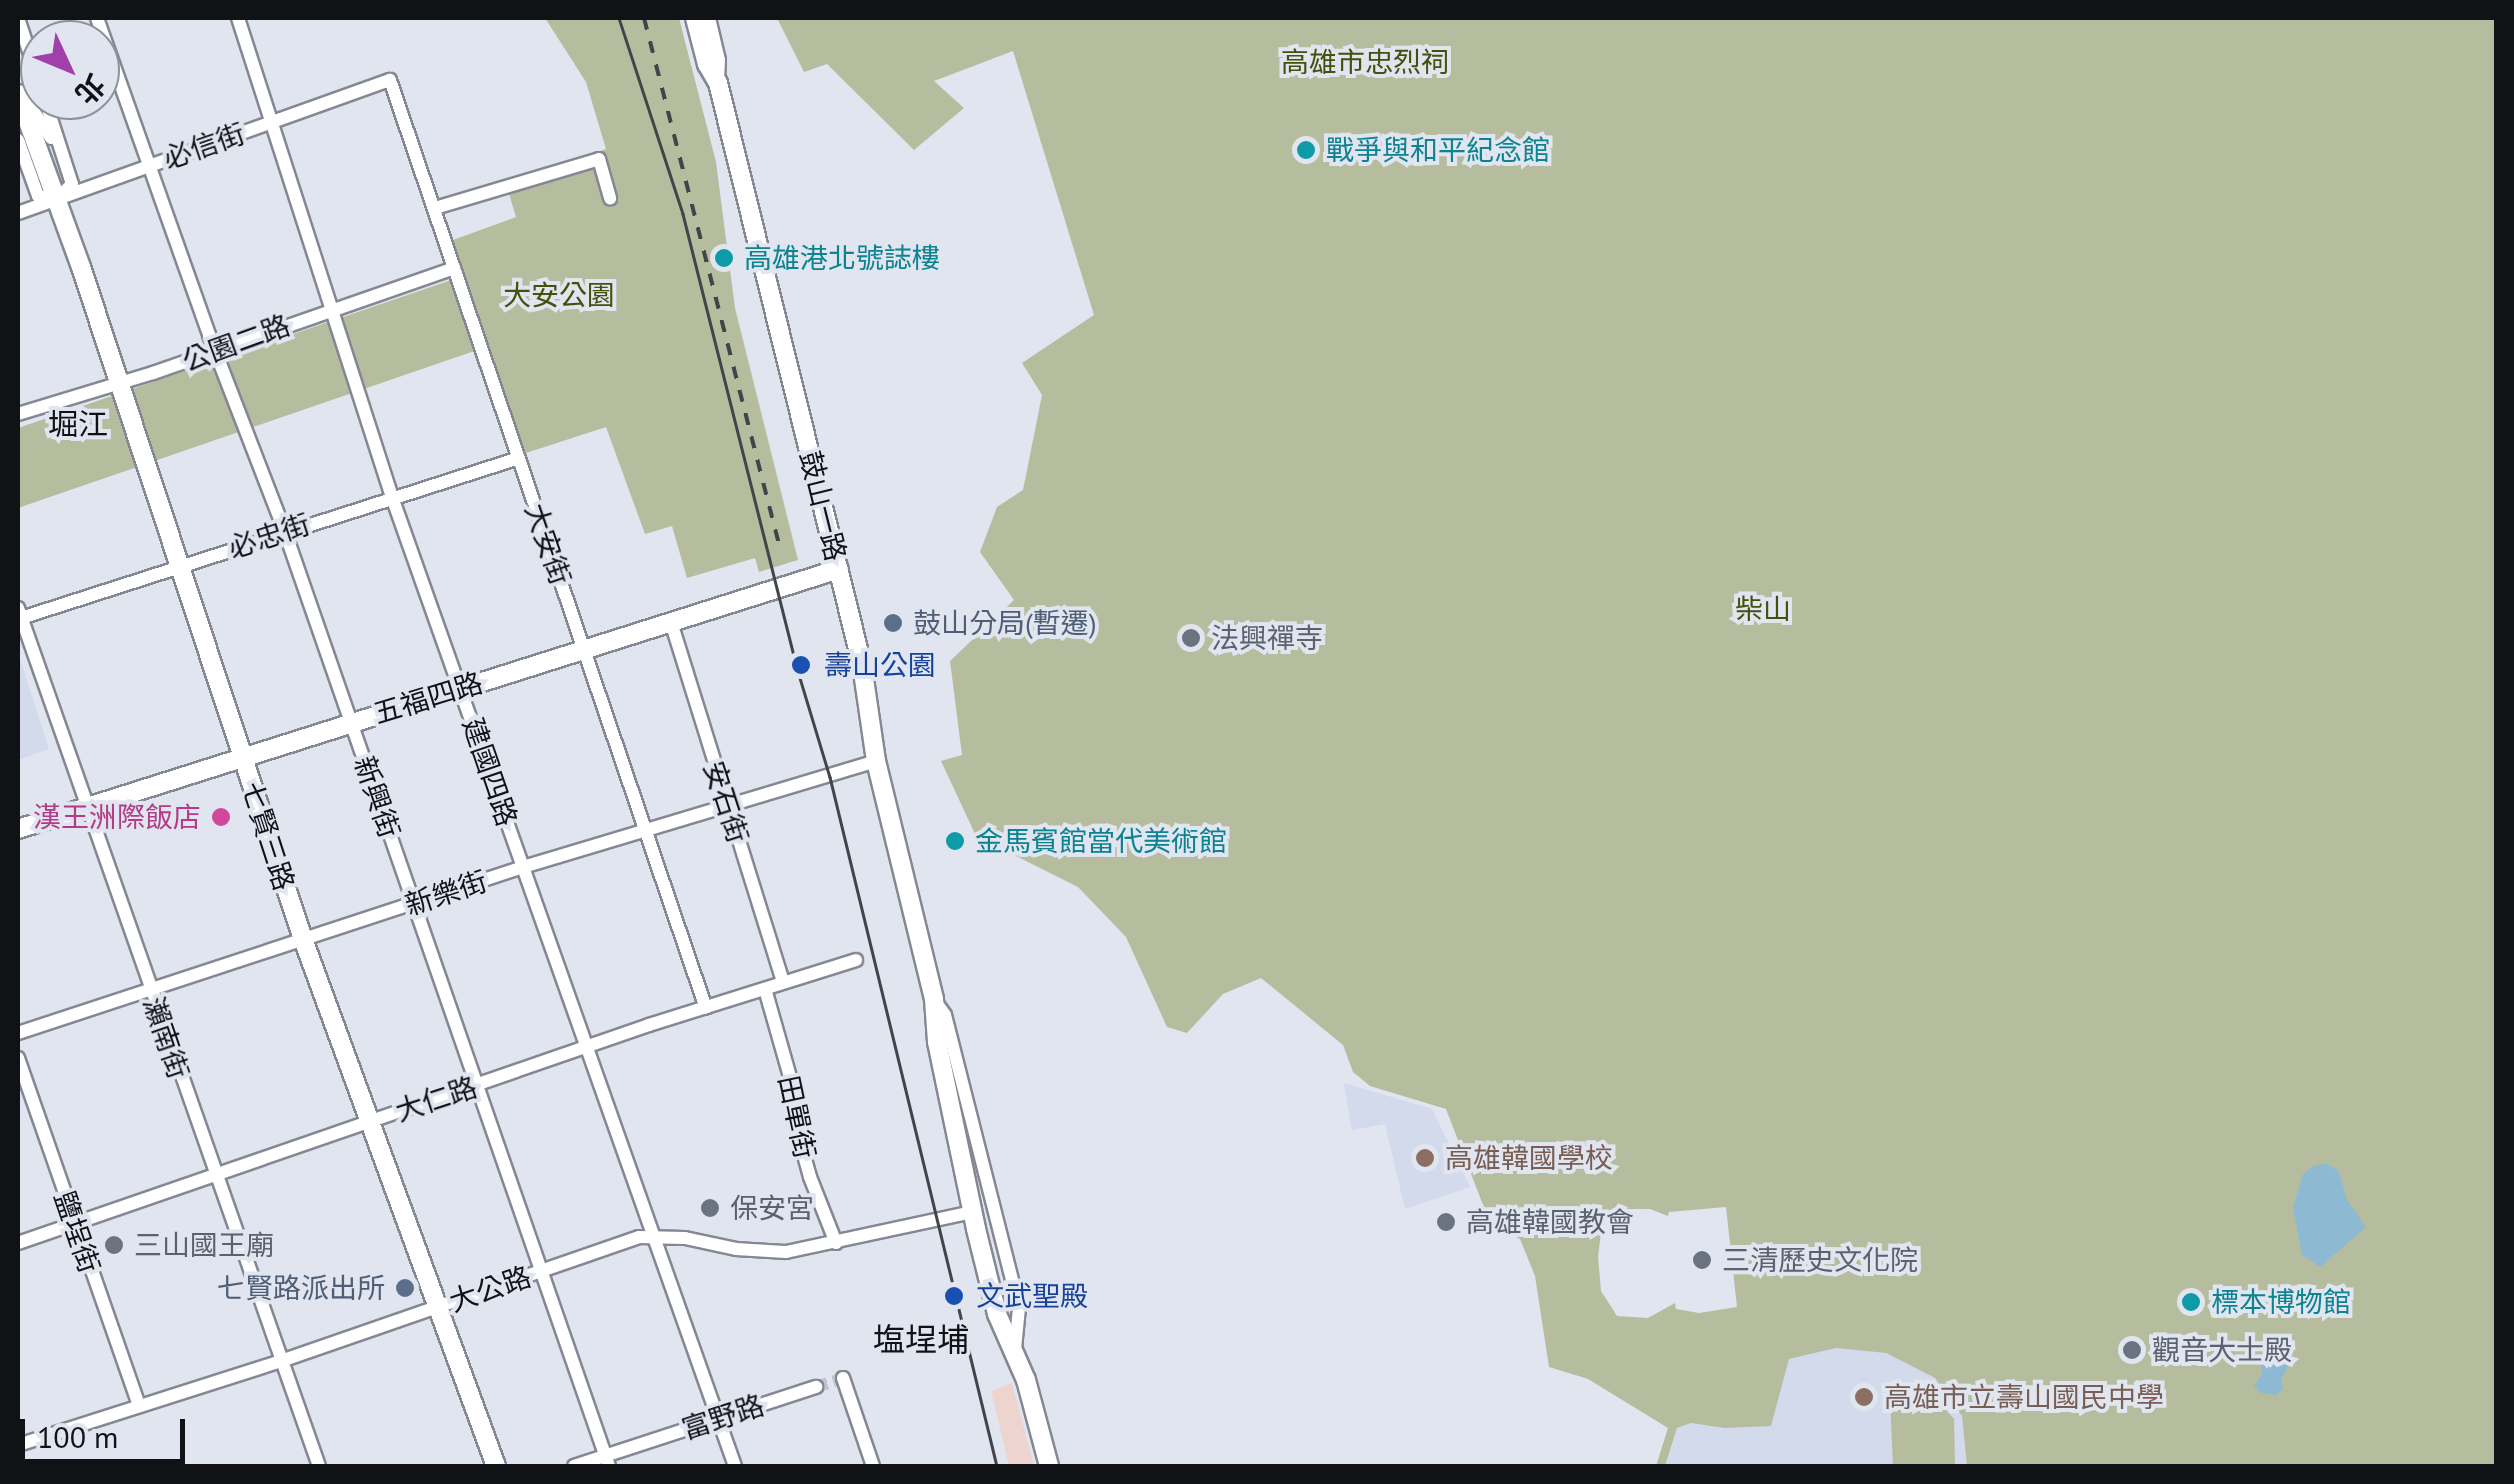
<!DOCTYPE html>
<meta charset="utf-8">
<style>
body{margin:0}
#map{position:relative;width:2514px;height:1484px;overflow:hidden;background:#e0e5f0;font-family:"PT Sans","Noto Sans TC",sans-serif}
div>[style]{position:absolute}
.commercial>*{inset:0;background:#eed4ce}
.built>*{inset:0;background:#d2daec}
.green>*{inset:0;background:#b6bd9e}
.water>*{inset:0;background:#8dbad2}
.street-tunnel>*{height:12px;margin-top:-6px;transform-origin:0;background:repeating-linear-gradient(90deg,#c1c5cf 0 12px,transparent 0 18px)}
.roads{filter:drop-shadow(2px 0 #848892) drop-shadow(-2px 0 #848892) drop-shadow(0 2px #848892) drop-shadow(0 -2px #848892)}
.street>*{height:12px;margin:-6px;padding:0 6px;transform-origin:6px;border-radius:6px;background:#fff}
.secondary>*{height:18px;margin:-9px;padding:0 9px;transform-origin:9px;border-radius:9px;background:#fff}
.tram>*{height:2.5px;margin:-1.25px;padding:0 1.25px;transform-origin:1.25px;border-radius:1.25px;background:#42444a}
.rail>*{height:4px;margin-top:-2px;transform-origin:0;background:repeating-linear-gradient(90deg,#42444a 0 12px,transparent 0 24px)}
.dots>*{width:28px;height:28px;translate:-50% -50%;box-sizing:border-box;border:5px solid #e0e5f0;border-radius:50%}
span{translate:-50% -50%;white-space:nowrap;text-align:center;line-height:1.15;-webkit-text-stroke:8px #e0e5f0;paint-order:stroke}
.park-label{font-size:28px;color:#45500b}
.street-label{font-size:28px;color:#111216}
.culture-label{font-size:28px;color:#0d838f}
.left{translate:0 -50%;text-align:left}
.service-label{font-size:28px;color:#4e5e75}
.right{translate:-100% -50%;text-align:right}
.worship-label{font-size:28px;color:#5b616d}
.transit-label{font-size:28px;color:#164399}
.hotel-label{font-size:28px;color:#b23c85}
.education-label{font-size:28px;color:#785e54}
.neighbourhood-label{font-size:30px;color:#111216}
.quarter-label{font-size:32px;color:#111216}
.frame{position:absolute;inset:0;border:20px solid #111216;pointer-events:none}
.north{position:absolute;left:20px;top:20px;width:100px;height:100px;box-sizing:border-box;background:#e0e5f0;border:2px solid #8d9199;border-radius:50%;rotate:134deg;font-size:28px;font-weight:700;line-height:40px;text-align:center;color:#111216}
.north::after{content:'';display:block;margin:auto;width:35px;height:45px;background:#a041aa;clip-path:polygon(50% 0,100% 100%,50% 72%,0 100%)}
.scale{position:absolute;left:20px;top:1419px;width:165px;height:45px;box-sizing:border-box;border:5px solid #111216;border-top:0;padding-left:12px;font-size:30px;line-height:35px;white-space:nowrap;color:#111216;-webkit-text-stroke:8px #e0e5f0;paint-order:stroke}
</style>
<div id="map">
<div class="commercial">
<i style="clip-path:polygon(1012px 1383px,1034px 1466px,1009px 1466px,991px 1391px)"></i>
</div>
<div class="built">
<i style="clip-path:polygon(18px 653px,49px 749px,18px 760px)"></i>
<i style="clip-path:polygon(1344px 1083px,1432px 1109px,1470px 1187px,1405px 1209px,1385px 1124px,1352px 1130px)"></i>
<i style="clip-path:polygon(1836px 1348px,1886px 1353px,1935px 1378px,1962px 1416px,1967px 1466px,1665px 1466px,1677px 1428px,1691px 1423px,1724px 1428px,1789px 1359px)"></i>
</div>
<div class="green">
<i style="clip-path:polygon(545px 18px,679px 18px,716px 162px,735px 308px,798px 560px,759px 572px,755px 558px,687px 578px,672px 526px,645px 534px,606px 427px,523px 454px,486px 347px,18px 508px,18px 428px,463px 276px,453px 240px,516px 217px,506px 184px,606px 149px,586px 82px)"></i>
<i style="clip-path:polygon(evenodd,777px 18px,2496px 18px,2496px 1466px,1967px 1466px,1962px 1416px,1935px 1378px,1886px 1353px,1836px 1348px,1789px 1359px,1771px 1426px,1724px 1428px,1691px 1423px,1677px 1428px,1665px 1466px,1656px 1466px,1668px 1428px,1588px 1379px,1549px 1367px,1535px 1276px,1520px 1239px,1490px 1223px,1446px 1109px,1370px 1086px,1353px 1072px,1343px 1045px,1261px 978px,1223px 994px,1187px 1033px,1167px 1027px,1126px 937px,1078px 887px,976px 836px,941px 761px,962px 755px,950px 661px,1014px 600px,980px 552px,997px 507px,1023px 490px,1042px 395px,1022px 363px,1094px 315px,1013px 51px,934px 81px,964px 108px,914px 150px,827px 64px,804px 72px,777px 18px,1726px 1207px,1737px 1307px,1699px 1313px,1676px 1309px,1675px 1303px,1648px 1318px,1617px 1316px,1601px 1291px,1598px 1257px,1602px 1224px,1618px 1209px,1650px 1209px,1668px 1216px,1669px 1212px,1726px 1207px)"></i>
<i style="clip-path:polygon(1890px 1399px,1902px 1399px,1903px 1411px,1924px 1402px,1946px 1410px,1954px 1419px,1955px 1466px,1893px 1466px)"></i>
</div>
<div class="water">
<i style="clip-path:polygon(2328px 1164px,2339px 1172px,2347px 1200px,2366px 1227px,2320px 1267px,2302px 1255px,2293px 1208px,2303px 1174px,2315px 1165px)"></i>
<i style="clip-path:polygon(2283px 1346px,2289px 1365px,2281px 1379px,2283px 1389px,2276px 1395px,2261px 1393px,2254px 1386px,2262px 1374px,2262px 1356px,2271px 1348px)"></i>
</div>
<div class="street-tunnel">
<i style="left:816px;top:1387px;width:28px;rotate:-18deg"></i>
</div>
<div class="roads">
<div class="street">
<i style="left:18px;top:18px;width:71px;rotate:71.8deg"></i>
<i style="left:97px;top:18px;width:336px;rotate:70.5deg"></i>
<i style="left:209px;top:335px;width:211px;rotate:68.9deg"></i>
<i style="left:285px;top:532px;width:989px;rotate:70.87deg"></i>
<i style="left:238px;top:18px;width:503px;rotate:72.18deg"></i>
<i style="left:392px;top:497px;width:1028px;rotate:70.51deg"></i>
<i style="left:709px;top:18px;width:43px;rotate:76.6deg"></i>
<i style="left:719px;top:60px;width:20px;rotate:93deg"></i>
<i style="left:21px;top:92px;width:55px;rotate:56.9deg"></i>
<i style="left:45px;top:100px;width:88px;rotate:72.2deg"></i>
<i style="left:72px;top:184px;width:14px;rotate:135deg"></i>
<i style="left:18px;top:140px;width:59px;rotate:70.3deg"></i>
<i style="left:38px;top:196px;width:16px;rotate:11deg"></i>
<i style="left:435px;top:208px;width:171px;rotate:-16.6deg"></i>
<i style="left:599px;top:159px;width:41px;rotate:74.2deg"></i>
<i style="left:18px;top:213px;width:395px;rotate:-19.7deg"></i>
<i style="left:390px;top:80px;width:980px;rotate:71.2deg"></i>
<i style="left:18px;top:414px;width:141px;rotate:-16.9deg"></i>
<i style="left:153px;top:373px;width:319px;rotate:-19.2deg"></i>
<i style="left:18px;top:608px;width:909px;rotate:70.67deg"></i>
<i style="left:21px;top:618px;width:523px;rotate:-17.81deg"></i>
<i style="left:671px;top:622px;width:377px;rotate:72.7deg"></i>
<i style="left:765px;top:989px;width:95px;rotate:74.1deg"></i>
<i style="left:791px;top:1080px;width:36px;rotate:87deg"></i>
<i style="left:793px;top:1116px;width:63px;rotate:74.4deg"></i>
<i style="left:810px;top:1177px;width:71px;rotate:68.5deg"></i>
<i style="left:935px;top:1001px;width:17px;rotate:54deg"></i>
<i style="left:945px;top:1015px;width:302px;rotate:75.8deg"></i>
<i style="left:1019px;top:1308px;width:41px;rotate:95.6deg"></i>
<i style="left:18px;top:1033px;width:532px;rotate:-18.2deg"></i>
<i style="left:523px;top:867px;width:369px;rotate:-16.7deg"></i>
<i style="left:18px;top:1058px;width:368px;rotate:70.8deg"></i>
<i style="left:18px;top:1243px;width:668px;rotate:-19.06deg"></i>
<i style="left:649px;top:1025px;width:217px;rotate:-17.4deg"></i>
<i style="left:843px;top:1378px;width:93px;rotate:71.2deg"></i>
<i style="left:18px;top:1445px;width:276px;rotate:-17.7deg"></i>
<i style="left:281px;top:1361px;width:379px;rotate:-19.1deg"></i>
<i style="left:639px;top:1237px;width:46px;rotate:1.2deg"></i>
<i style="left:685px;top:1238px;width:52px;rotate:12.2deg"></i>
<i style="left:736px;top:1249px;width:50px;rotate:3.4deg"></i>
<i style="left:786px;top:1252px;width:190px;rotate:-12.1deg"></i>
<i style="left:574px;top:1466px;width:255px;rotate:-18.1deg"></i>
</div>
<div class="secondary">
<i style="left:695px;top:18px;width:48px;rotate:75.4deg"></i>
<i style="left:707px;top:64px;width:22px;rotate:60deg"></i>
<i style="left:718px;top:83px;width:600px;rotate:76.1deg"></i>
<i style="left:862px;top:665px;width:97px;rotate:81.7deg"></i>
<i style="left:876px;top:761px;width:245px;rotate:76.3deg"></i>
<i style="left:934px;top:999px;width:43px;rotate:86deg"></i>
<i style="left:937px;top:1042px;width:191px;rotate:78.2deg"></i>
<i style="left:976px;top:1229px;width:88px;rotate:76.1deg"></i>
<i style="left:997px;top:1314px;width:72px;rotate:66.3deg"></i>
<i style="left:1026px;top:1380px;width:89px;rotate:75deg"></i>
<i style="left:18px;top:94px;width:184px;rotate:70deg"></i>
<i style="left:81px;top:267px;width:708px;rotate:71.72deg"></i>
<i style="left:303px;top:939px;width:561px;rotate:69.89deg"></i>
<i style="left:18px;top:829px;width:861px;rotate:-17.57deg"></i>
</div>
</div>
<div class="tram">
<i style="left:619px;top:18px;width:206px;rotate:71.9deg"></i>
<i style="left:683px;top:214px;width:468px;rotate:75.9deg"></i>
<i style="left:797px;top:668px;width:114px;rotate:73.2deg"></i>
<i style="left:830px;top:777px;width:709px;rotate:76.38deg"></i>
</div>
<div class="rail">
<i style="left:644px;top:18px;width:551px;rotate:75.61deg"></i>
</div>
<div class="dots">
<i style="left:1306px;top:150px;background:#0f9aa8"></i>
<i style="left:724px;top:258px;background:#0f9aa8"></i>
<i style="left:893px;top:623px;background:#5c6f8a"></i>
<i style="left:1191px;top:638px;background:#6b7280"></i>
<i style="left:801px;top:665px;background:#1a4fb4"></i>
<i style="left:221px;top:817px;background:#d1479c"></i>
<i style="left:955px;top:841px;background:#0f9aa8"></i>
<i style="left:1425px;top:1158px;background:#8d6e63"></i>
<i style="left:710px;top:1208px;background:#6b7280"></i>
<i style="left:1446px;top:1222px;background:#6b7280"></i>
<i style="left:114px;top:1245px;background:#6b7280"></i>
<i style="left:1702px;top:1260px;background:#6b7280"></i>
<i style="left:405px;top:1288px;background:#5c6f8a"></i>
<i style="left:954px;top:1296px;background:#1a4fb4"></i>
<i style="left:2191px;top:1302px;background:#0f9aa8"></i>
<i style="left:2132px;top:1350px;background:#6b7280"></i>
<i style="left:1864px;top:1397px;background:#8d6e63"></i>
</div>
<div class="park-label">
<span style="left:1365px;top:62px">高雄市忠烈祠</span>
<span style="left:559px;top:295px">大安公園</span>
<span style="left:1763px;top:609px">柴山</span>
</div>
<div class="street-label">
<span style="left:204px;top:146px;rotate:-19deg">必信街</span>
<span style="left:236px;top:343px;rotate:-20deg">公園二路</span>
<span style="left:823px;top:506px;rotate:76deg">鼓山一路</span>
<span style="left:269px;top:536px;rotate:-18deg">必忠街</span>
<span style="left:548px;top:544px;rotate:71deg">大安街</span>
<span style="left:428px;top:698px;rotate:-17deg">五福四路</span>
<span style="left:490px;top:772px;rotate:71deg">建國四路</span>
<span style="left:377px;top:797px;rotate:71deg">新興街</span>
<span style="left:726px;top:802px;rotate:72deg">安石街</span>
<span style="left:268px;top:836px;rotate:72deg">七賢三路</span>
<span style="left:446px;top:893px;rotate:-18deg">新樂街</span>
<span style="left:166px;top:1038px;rotate:71deg">瀨南街</span>
<span style="left:436px;top:1099px;rotate:-18deg">大仁路</span>
<span style="left:797px;top:1117px;rotate:78deg">田單街</span>
<span style="left:77px;top:1232px;rotate:71deg">鹽埕街</span>
<span style="left:490px;top:1289px;rotate:-19deg">大公路</span>
<span style="left:723px;top:1417px;rotate:-18deg">富野路</span>
</div>
<div class="culture-label">
<span class="left" style="left:1326px;top:150px">戰爭與和平紀念館</span>
<span class="left" style="left:744px;top:258px">高雄港北號誌樓</span>
<span class="left" style="left:975px;top:841px">金馬賓館當代美術館</span>
<span class="left" style="left:2211px;top:1302px">標本博物館</span>
</div>
<div class="service-label">
<span class="left" style="left:913px;top:623px">鼓山分局(暫遷)</span>
<span class="right" style="left:385px;top:1288px">七賢路派出所</span>
</div>
<div class="worship-label">
<span class="left" style="left:1211px;top:638px">法興禪寺</span>
<span class="left" style="left:730px;top:1208px">保安宮</span>
<span class="left" style="left:1466px;top:1222px">高雄韓國教會</span>
<span class="left" style="left:134px;top:1245px">三山國王廟</span>
<span class="left" style="left:1722px;top:1260px">三清歷史文化院</span>
<span class="left" style="left:2152px;top:1350px">觀音大士殿</span>
</div>
<div class="transit-label">
<span class="left" style="left:824px;top:665px">壽山公園</span>
<span class="left" style="left:976px;top:1296px">文武聖殿</span>
</div>
<div class="hotel-label">
<span class="right" style="left:201px;top:817px">漢王洲際飯店</span>
</div>
<div class="education-label">
<span class="left" style="left:1445px;top:1158px">高雄韓國學校</span>
<span class="left" style="left:1884px;top:1397px">高雄市立壽山國民中學</span>
</div>
<div class="neighbourhood-label">
<span style="left:78px;top:424px">堀江</span>
</div>
<div class="quarter-label">
<span style="left:921px;top:1339px">塩埕埔</span>
</div>
<div class="frame"></div>
<div class="north">北</div>
<div class="scale">100 m</div>
</div>
